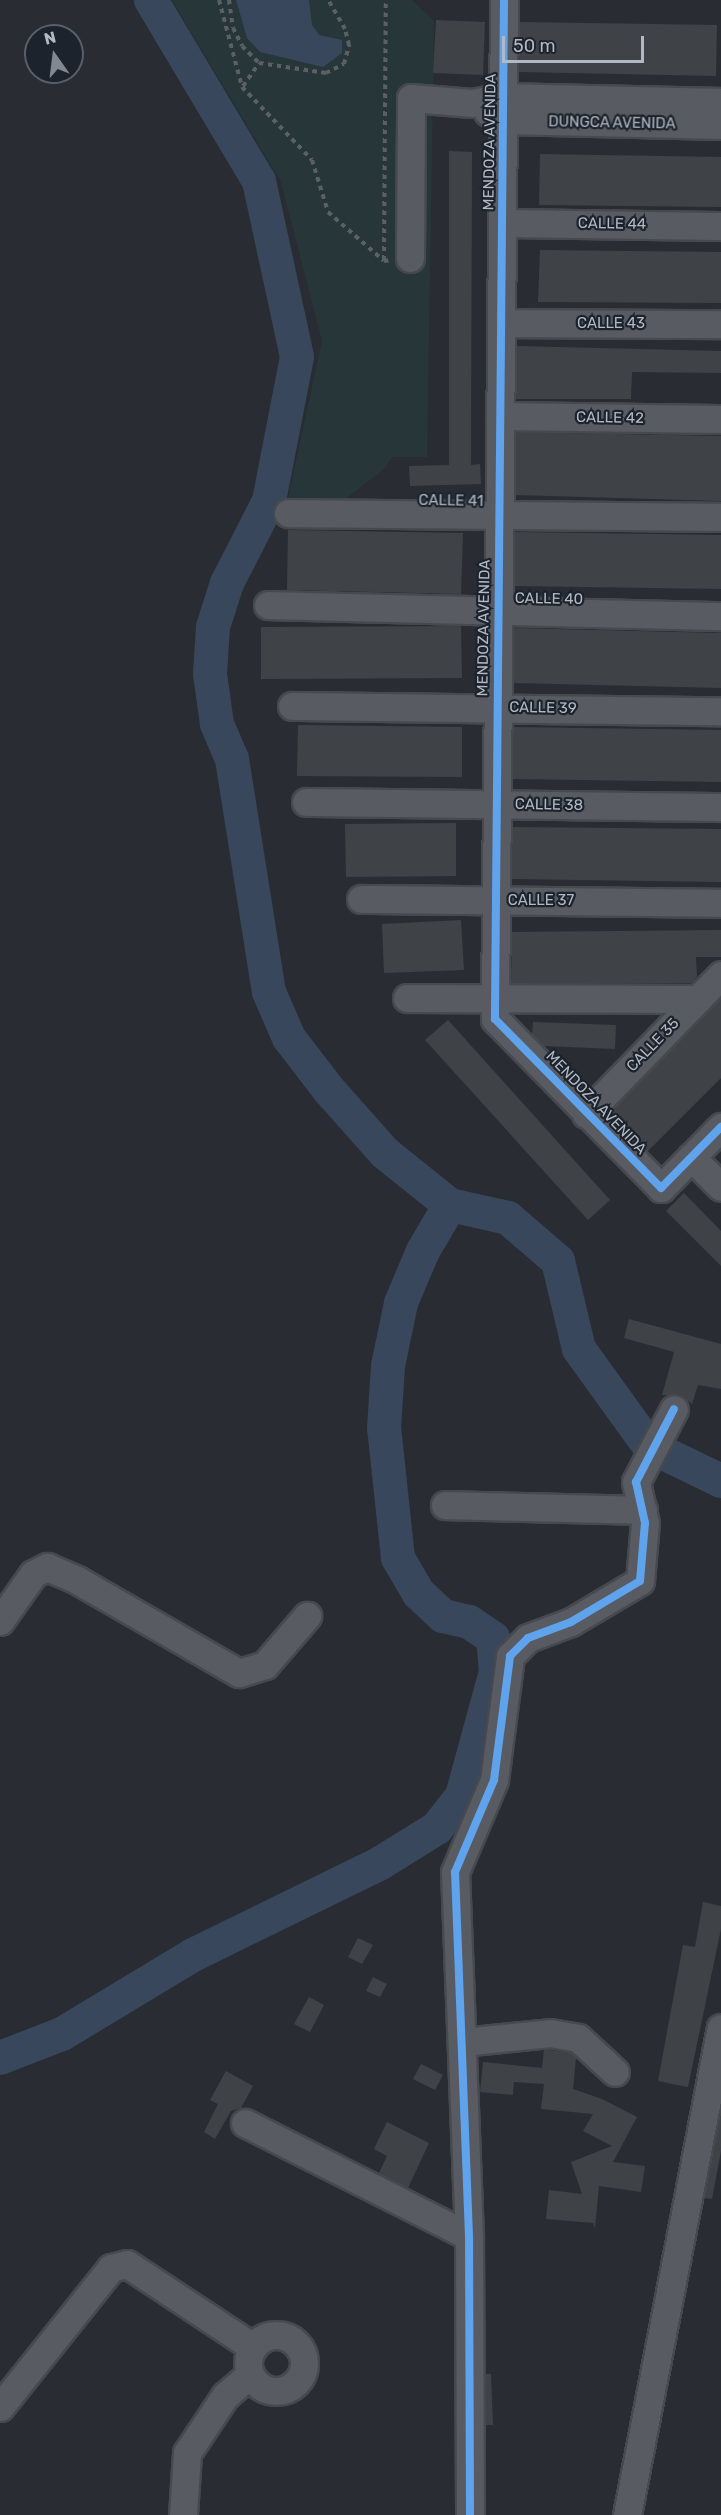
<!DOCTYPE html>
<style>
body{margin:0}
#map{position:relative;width:721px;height:2515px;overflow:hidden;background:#292d33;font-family:Rubik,sans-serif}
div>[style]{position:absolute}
.green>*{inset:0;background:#273739}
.water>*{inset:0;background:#38475b}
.river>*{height:34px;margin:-17px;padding:0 17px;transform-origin:17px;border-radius:17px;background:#38475b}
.building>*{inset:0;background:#3f4348}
.path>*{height:4px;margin-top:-2px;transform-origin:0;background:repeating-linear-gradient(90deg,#5c6065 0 4.5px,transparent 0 9px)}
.roads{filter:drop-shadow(2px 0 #46494e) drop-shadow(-2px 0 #46494e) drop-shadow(0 2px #46494e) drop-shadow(0 -2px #46494e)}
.minor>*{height:27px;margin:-13.5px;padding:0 13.5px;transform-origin:13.5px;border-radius:13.5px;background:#585b61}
.minor>.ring{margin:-13.5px;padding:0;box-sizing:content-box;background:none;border:27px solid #585b61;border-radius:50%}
.cycleway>*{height:8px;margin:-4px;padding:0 4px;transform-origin:4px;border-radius:4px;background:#60a3ed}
span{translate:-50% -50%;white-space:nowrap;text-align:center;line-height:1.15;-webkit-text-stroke:4.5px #1c232d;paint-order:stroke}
.street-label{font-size:15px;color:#b2b9c4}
.north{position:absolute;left:24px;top:24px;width:60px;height:60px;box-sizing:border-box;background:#1c232d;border:2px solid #585f69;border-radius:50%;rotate:346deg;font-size:16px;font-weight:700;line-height:24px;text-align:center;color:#b2b9c4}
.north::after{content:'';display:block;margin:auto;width:21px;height:27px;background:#828891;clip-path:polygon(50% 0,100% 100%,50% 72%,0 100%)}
.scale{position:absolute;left:502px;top:36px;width:142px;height:27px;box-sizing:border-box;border:3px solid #b2b9c4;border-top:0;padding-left:8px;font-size:18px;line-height:21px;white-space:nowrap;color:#b2b9c4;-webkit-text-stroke:4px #1c232d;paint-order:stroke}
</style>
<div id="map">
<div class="green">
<i style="clip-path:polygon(172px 0,412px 0,434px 21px,427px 457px,392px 457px,384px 469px,344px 500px,287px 503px,322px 341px,281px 182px)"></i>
</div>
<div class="water">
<i style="clip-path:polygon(236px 0,309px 0,312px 25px,319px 35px,342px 40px,342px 53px,323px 67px,260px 52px,247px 38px)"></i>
</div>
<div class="river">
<i style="left:151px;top:0;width:211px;rotate:59.2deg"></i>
<i style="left:259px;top:181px;width:180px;rotate:77.8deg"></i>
<i style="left:297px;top:357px;width:147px;rotate:101deg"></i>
<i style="left:269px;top:501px;width:92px;rotate:117.1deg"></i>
<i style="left:227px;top:583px;width:46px;rotate:107.7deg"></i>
<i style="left:213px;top:627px;width:47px;rotate:93.7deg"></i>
<i style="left:210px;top:674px;width:50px;rotate:82deg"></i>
<i style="left:217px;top:724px;width:38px;rotate:67deg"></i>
<i style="left:232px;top:759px;width:236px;rotate:81deg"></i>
<i style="left:269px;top:992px;width:50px;rotate:66.5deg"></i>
<i style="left:289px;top:1038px;width:66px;rotate:52.4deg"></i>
<i style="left:329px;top:1090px;width:84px;rotate:48.4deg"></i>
<i style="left:385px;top:1153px;width:83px;rotate:38.7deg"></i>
<i style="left:450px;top:1205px;width:59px;rotate:12.6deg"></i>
<i style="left:508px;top:1218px;width:66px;rotate:40.7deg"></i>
<i style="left:558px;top:1261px;width:90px;rotate:76.6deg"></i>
<i style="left:579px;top:1349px;width:120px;rotate:54.2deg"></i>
<i style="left:649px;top:1446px;width:80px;rotate:25.9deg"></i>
<i style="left:0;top:2058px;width:66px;rotate:-21.2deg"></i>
<i style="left:62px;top:2034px;width:153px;rotate:-31.1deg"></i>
<i style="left:193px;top:1955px;width:207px;rotate:-26.1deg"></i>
<i style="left:379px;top:1864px;width:68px;rotate:-31.8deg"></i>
<i style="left:437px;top:1828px;width:41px;rotate:-52deg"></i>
<i style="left:462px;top:1796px;width:129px;rotate:-74.7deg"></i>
<i style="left:496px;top:1672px;width:34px;rotate:-95deg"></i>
<i style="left:493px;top:1638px;width:29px;rotate:-146deg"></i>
<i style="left:469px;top:1622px;width:27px;rotate:-167deg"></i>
<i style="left:443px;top:1616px;width:33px;rotate:-137deg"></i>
<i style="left:419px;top:1594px;width:42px;rotate:-120.3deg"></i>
<i style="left:398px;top:1558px;width:131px;rotate:-96.1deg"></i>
<i style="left:384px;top:1428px;width:62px;rotate:-86.3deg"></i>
<i style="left:388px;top:1366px;width:64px;rotate:-78.3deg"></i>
<i style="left:401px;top:1303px;width:56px;rotate:-67.1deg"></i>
<i style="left:423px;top:1251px;width:53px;rotate:-59.6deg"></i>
</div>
<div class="building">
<i style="clip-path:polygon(436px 20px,485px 22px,483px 75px,433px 73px)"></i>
<i style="clip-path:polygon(520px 22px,717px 25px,716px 76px,519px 72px)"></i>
<i style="clip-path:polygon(449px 151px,472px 152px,471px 465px,480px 464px,481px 484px,410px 486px,409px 466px,449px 465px)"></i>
<i style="clip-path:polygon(540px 154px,721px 157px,721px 207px,539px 205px)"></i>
<i style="clip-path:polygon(540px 250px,721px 252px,721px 303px,538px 302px)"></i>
<i style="clip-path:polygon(517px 346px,721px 351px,721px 373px,632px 372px,631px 399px,516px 399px)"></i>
<i style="clip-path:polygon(516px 432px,721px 436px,721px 501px,515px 495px)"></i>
<i style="clip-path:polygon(288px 530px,463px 533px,461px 594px,287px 590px)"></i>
<i style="clip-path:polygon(515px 532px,721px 535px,721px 589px,515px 586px)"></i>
<i style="clip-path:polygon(461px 626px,462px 678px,261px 679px,261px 627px)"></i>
<i style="clip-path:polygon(514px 628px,721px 633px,721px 688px,514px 683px)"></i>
<i style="clip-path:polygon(298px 725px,462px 727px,462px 777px,297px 776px)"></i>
<i style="clip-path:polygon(513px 727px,721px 730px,721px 782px,513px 779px)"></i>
<i style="clip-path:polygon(456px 823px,456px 876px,346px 877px,345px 824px)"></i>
<i style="clip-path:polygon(512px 827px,721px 829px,721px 882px,512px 879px)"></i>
<i style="clip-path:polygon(461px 920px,464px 970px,384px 973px,382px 924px)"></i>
<i style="clip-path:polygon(721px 930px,721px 957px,696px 957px,697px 977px,691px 983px,511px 983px,512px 932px)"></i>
<i style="clip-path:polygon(721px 998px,721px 1078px,647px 1152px,609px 1113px)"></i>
<i style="clip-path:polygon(448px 1020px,610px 1200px,588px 1220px,425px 1040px)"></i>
<i style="clip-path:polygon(533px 1022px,616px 1025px,615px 1049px,544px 1046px,532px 1035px)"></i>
<i style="clip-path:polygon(684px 1193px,721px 1231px,721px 1266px,666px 1211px)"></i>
<i style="clip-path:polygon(629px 1319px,721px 1344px,721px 1389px,698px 1385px,692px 1404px,681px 1395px,662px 1395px,674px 1352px,624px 1338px)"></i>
<i style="clip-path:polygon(703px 1902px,721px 1906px,721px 1929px,688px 2087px,658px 2081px,683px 1945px,695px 1947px)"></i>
<i style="clip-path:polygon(358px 1938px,373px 1945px,362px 1964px,348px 1957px)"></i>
<i style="clip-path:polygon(373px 1977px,387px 1984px,380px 1997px,366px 1991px)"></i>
<i style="clip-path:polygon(309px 1997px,324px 2005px,310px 2032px,294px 2024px)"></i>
<i style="clip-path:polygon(544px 2049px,571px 2053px,576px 2058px,573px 2089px,602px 2099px,637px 2117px,613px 2162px,645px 2166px,641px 2192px,599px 2186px,595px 2228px,593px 2223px,546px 2219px,549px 2190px,582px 2194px,571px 2162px,612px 2146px,583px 2131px,593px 2114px,541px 2109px,544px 2084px,514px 2082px,513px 2095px,480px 2092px,483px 2062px,542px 2068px)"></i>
<i style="clip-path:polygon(421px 2064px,443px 2075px,435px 2090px,413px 2079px)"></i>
<i style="clip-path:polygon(226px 2071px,253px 2086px,241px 2108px,231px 2111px,215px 2139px,204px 2132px,218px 2104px,210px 2100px)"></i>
<i style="clip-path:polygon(721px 2111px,721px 2151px,712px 2199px,704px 2198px)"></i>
<i style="clip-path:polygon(387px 2122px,429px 2143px,408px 2188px,379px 2173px,387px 2156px,374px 2149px)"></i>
<i style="clip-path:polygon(485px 2374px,491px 2374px,493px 2425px,485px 2425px)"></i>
</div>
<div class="path">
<i style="left:219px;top:0;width:90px;rotate:75.2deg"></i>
<i style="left:242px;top:87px;width:101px;rotate:46.2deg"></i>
<i style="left:312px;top:160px;width:54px;rotate:72.9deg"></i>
<i style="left:328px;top:212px;width:74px;rotate:41.2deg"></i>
<i style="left:384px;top:261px;width:6px;rotate:-9deg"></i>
<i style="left:229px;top:0;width:28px;rotate:82deg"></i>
<i style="left:233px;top:28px;width:20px;rotate:63deg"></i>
<i style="left:242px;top:46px;width:24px;rotate:45deg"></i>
<i style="left:259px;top:63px;width:68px;rotate:8.5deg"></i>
<i style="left:326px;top:73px;width:20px;rotate:-27deg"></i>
<i style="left:344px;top:64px;width:20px;rotate:-75deg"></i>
<i style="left:349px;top:45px;width:16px;rotate:-104deg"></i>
<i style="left:345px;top:29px;width:34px;rotate:-120deg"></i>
<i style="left:243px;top:86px;width:28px;rotate:-55deg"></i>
<i style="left:384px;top:260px;width:260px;rotate:-89.6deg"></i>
</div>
<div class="roads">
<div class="minor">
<i style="left:504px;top:0;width:1019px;rotate:90.51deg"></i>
<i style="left:495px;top:1019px;width:237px;rotate:45.5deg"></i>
<i style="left:661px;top:1188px;width:86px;rotate:-45.5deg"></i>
<i style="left:488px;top:112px;width:17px;rotate:28deg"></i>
<i style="left:503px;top:120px;width:218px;rotate:1.3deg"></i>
<i style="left:502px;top:223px;width:219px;rotate:0.8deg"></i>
<i style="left:410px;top:258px;width:160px;rotate:-89.6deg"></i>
<i style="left:411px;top:98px;width:61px;rotate:4.7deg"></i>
<i style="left:472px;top:103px;width:33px;rotate:-11deg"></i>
<i style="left:504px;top:97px;width:217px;rotate:1.3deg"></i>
<i style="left:501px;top:323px;width:220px;rotate:0.3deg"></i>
<i style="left:500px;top:416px;width:221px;rotate:0.8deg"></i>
<i style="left:288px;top:513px;width:433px;rotate:0.5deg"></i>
<i style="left:268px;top:605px;width:453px;rotate:1.4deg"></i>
<i style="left:292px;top:706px;width:429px;rotate:0.7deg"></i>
<i style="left:306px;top:802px;width:415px;rotate:0.7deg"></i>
<i style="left:361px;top:899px;width:360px;rotate:0.6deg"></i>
<i style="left:407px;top:998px;width:291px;rotate:0.2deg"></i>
<i style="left:586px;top:1114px;width:194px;rotate:-45.8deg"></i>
<i style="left:691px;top:1157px;width:42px;rotate:45deg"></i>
<i style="left:445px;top:1505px;width:198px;rotate:1.4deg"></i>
<i style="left:0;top:1621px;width:57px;rotate:-54.9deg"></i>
<i style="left:33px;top:1574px;width:16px;rotate:-27deg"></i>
<i style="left:47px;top:1567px;width:33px;rotate:23deg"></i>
<i style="left:77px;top:1580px;width:187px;rotate:29.9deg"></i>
<i style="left:239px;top:1673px;width:27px;rotate:-17deg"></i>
<i style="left:265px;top:1665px;width:65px;rotate:-49.4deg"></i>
<i style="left:462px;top:2042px;width:88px;rotate:-5.8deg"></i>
<i style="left:550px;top:2033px;width:28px;rotate:10deg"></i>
<i style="left:578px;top:2038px;width:50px;rotate:42.6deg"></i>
<i style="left:245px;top:2123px;width:251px;rotate:26.8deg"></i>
<i class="ring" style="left:248px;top:2335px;width:29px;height:29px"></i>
<i style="left:0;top:2407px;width:178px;rotate:-51.4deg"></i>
<i style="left:111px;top:2268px;width:16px;rotate:-14deg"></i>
<i style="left:127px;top:2264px;width:151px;rotate:33.4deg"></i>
<i style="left:183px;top:2515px;width:62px;rotate:-86.3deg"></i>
<i style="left:187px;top:2453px;width:69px;rotate:-56.3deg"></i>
<i style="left:225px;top:2396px;width:33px;rotate:-41deg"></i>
<i style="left:470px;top:2515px;width:279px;rotate:-90.2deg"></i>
<i style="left:469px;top:2236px;width:364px;rotate:-92.2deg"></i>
<i style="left:455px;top:1872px;width:100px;rotate:-67deg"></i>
<i style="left:494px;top:1780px;width:125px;rotate:-82.6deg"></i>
<i style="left:510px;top:1656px;width:25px;rotate:-45deg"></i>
<i style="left:528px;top:1638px;width:46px;rotate:-20.4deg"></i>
<i style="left:571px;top:1622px;width:80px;rotate:-30.7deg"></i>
<i style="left:640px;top:1581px;width:58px;rotate:-85.1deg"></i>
<i style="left:645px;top:1523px;width:42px;rotate:-102.4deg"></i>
<i style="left:636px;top:1482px;width:82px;rotate:-62.5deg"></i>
<i style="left:627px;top:2515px;width:496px;rotate:-79.1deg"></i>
</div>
</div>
<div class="cycleway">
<i style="left:504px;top:0;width:1019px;rotate:90.51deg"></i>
<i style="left:495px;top:1019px;width:237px;rotate:45.5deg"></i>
<i style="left:661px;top:1188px;width:86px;rotate:-45.5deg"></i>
<i style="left:470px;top:2515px;width:279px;rotate:-90.2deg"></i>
<i style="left:469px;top:2236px;width:364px;rotate:-92.2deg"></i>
<i style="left:455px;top:1872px;width:100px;rotate:-67deg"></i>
<i style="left:494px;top:1780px;width:125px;rotate:-82.6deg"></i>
<i style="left:510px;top:1656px;width:25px;rotate:-45deg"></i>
<i style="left:528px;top:1638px;width:46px;rotate:-20.4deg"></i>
<i style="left:571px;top:1622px;width:80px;rotate:-30.7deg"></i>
<i style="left:640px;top:1581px;width:58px;rotate:-85.1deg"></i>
<i style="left:645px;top:1523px;width:42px;rotate:-102.4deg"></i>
<i style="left:636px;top:1482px;width:82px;rotate:-62.5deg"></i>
</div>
<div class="street-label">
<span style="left:612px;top:123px;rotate:1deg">DUNGCA AVENIDA</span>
<span style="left:490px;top:142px;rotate:-89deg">MENDOZA AVENIDA</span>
<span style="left:612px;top:224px;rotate:1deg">CALLE 44</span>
<span style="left:611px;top:324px">CALLE 43</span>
<span style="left:610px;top:418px;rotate:1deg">CALLE 42</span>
<span style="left:451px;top:501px;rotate:1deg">CALLE 41</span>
<span style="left:549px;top:599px;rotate:1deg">CALLE 40</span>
<span style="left:484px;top:628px;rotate:-89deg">MENDOZA AVENIDA</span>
<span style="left:543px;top:708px;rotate:1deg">CALLE 39</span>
<span style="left:549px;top:805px;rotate:1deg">CALLE 38</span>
<span style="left:541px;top:901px">CALLE 37</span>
<span style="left:653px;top:1045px;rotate:-46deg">CALLE 35</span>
<span style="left:596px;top:1103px;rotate:46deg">MENDOZA AVENIDA</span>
</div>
<div class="north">N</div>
<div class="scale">50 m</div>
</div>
